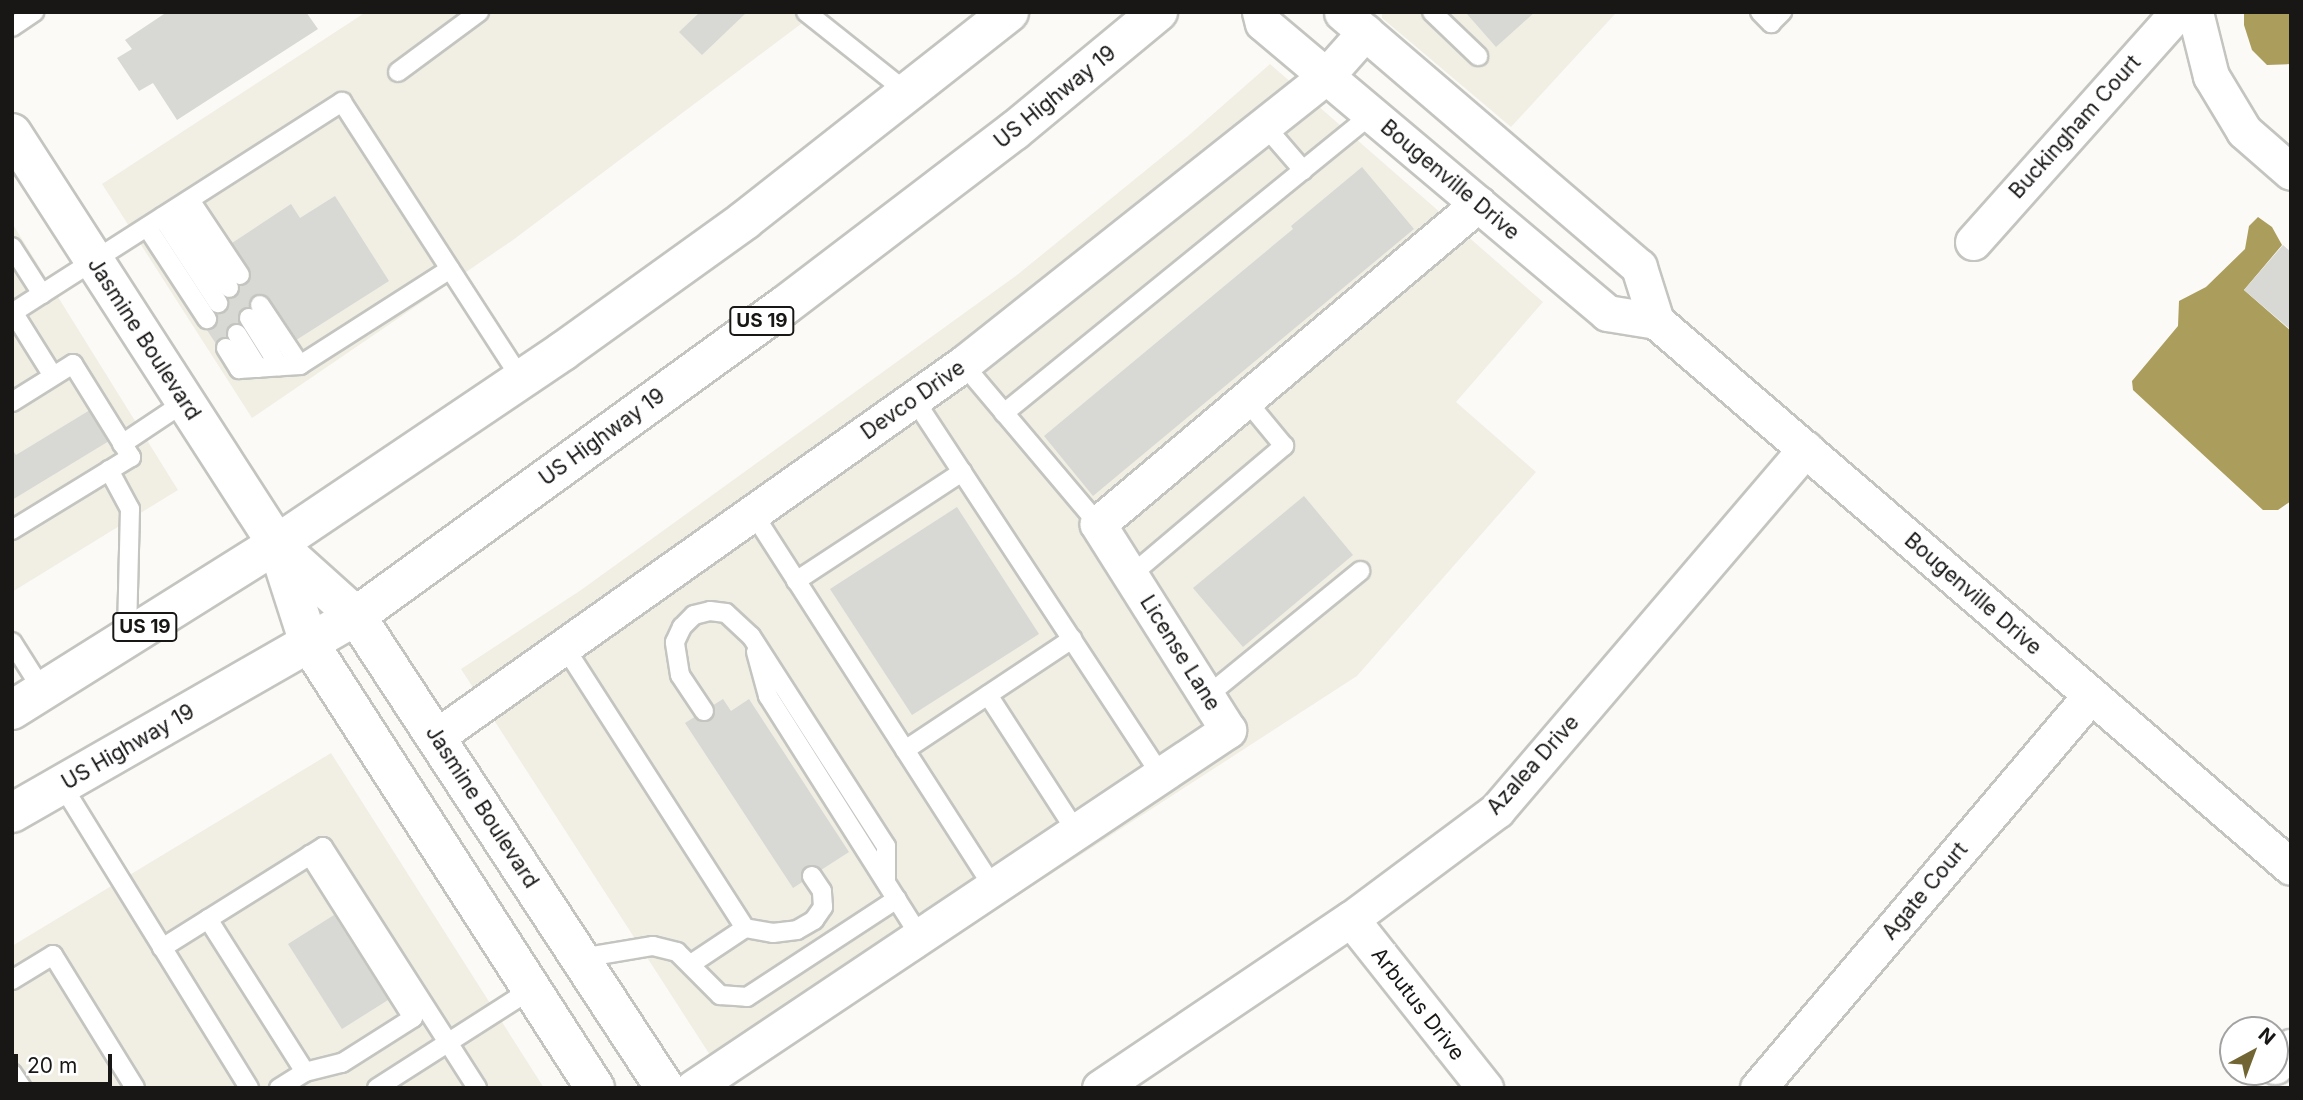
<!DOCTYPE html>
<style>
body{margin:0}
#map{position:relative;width:2303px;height:1100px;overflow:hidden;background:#fbfaf6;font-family:Inter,sans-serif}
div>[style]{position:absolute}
.built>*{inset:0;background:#f1efe3}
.water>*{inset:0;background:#ab9d5b}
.building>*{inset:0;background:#d8d8d4}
.roads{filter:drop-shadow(2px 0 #c4c4c0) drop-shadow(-2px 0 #c4c4c0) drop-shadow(0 2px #c4c4c0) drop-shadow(0 -2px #c4c4c0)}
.service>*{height:18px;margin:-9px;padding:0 9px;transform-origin:9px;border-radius:9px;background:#fff}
.minor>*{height:35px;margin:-17.5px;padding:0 17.5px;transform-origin:17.5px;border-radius:17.5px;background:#fff}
.tertiary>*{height:38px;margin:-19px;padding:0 19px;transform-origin:19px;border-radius:19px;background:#fff}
.trunk>*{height:38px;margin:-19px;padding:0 19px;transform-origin:19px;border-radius:19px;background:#fff}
span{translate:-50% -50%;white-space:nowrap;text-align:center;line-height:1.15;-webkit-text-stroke:7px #fff;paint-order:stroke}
.shield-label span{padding:2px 5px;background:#fff;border:2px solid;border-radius:5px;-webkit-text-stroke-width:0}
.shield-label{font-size:19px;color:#181716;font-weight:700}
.street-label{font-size:21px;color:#181716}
.frame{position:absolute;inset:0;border:14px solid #181716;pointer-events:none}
.north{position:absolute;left:2219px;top:1016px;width:70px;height:70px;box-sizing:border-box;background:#fff;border:2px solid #a3a2a2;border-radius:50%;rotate:41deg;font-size:19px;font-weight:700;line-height:28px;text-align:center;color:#181716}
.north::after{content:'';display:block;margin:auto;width:24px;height:32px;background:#716633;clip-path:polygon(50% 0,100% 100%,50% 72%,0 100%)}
.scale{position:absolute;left:14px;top:1054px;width:98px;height:32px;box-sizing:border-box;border:4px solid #181716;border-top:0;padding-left:9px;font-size:21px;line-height:24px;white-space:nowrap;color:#181716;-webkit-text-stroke:5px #fff;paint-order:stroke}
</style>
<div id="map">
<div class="built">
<i style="clip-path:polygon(366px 12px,817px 12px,513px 240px,252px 418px,102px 184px)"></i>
<i style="clip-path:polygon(1382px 12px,1613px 12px,1615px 14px,1511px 127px,1382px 18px)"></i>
<i style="clip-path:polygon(1270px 64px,1543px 302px,1456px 402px,1536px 472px,1357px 676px,728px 1083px,461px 669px,581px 590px,1017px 275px,1188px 136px)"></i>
<i style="clip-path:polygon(12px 223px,178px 490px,12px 592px)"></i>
<i style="clip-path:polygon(331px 753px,544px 1088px,12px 1088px,12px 946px)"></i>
</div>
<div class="water">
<i style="clip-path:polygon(2244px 12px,2291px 12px,2291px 64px,2267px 65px,2252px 50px,2244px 25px)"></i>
<i style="clip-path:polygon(2258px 217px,2272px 227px,2282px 245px,2244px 290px,2291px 331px,2291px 501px,2278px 510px,2263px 510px,2133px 390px,2132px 381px,2178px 326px,2179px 301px,2206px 287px,2245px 249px,2249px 226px)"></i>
</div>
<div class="building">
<i style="clip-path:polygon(167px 12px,306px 12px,318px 29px,177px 120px,153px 83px,139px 91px,117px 58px,132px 49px,125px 40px)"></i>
<i style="clip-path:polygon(700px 12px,747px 12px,702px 55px,679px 32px)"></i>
<i style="clip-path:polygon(1469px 12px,1535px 12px,1496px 47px,1467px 14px)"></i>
<i style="clip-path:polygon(1362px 167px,1414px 229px,1093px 496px,1044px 436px,1293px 229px,1291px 226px)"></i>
<i style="clip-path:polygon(335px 196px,389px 281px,293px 342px,265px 298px,222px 353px,203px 324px,244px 269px,229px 245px,291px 204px,300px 218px)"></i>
<i style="clip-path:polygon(2283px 245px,2291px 252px,2291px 330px,2244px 290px)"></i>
<i style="clip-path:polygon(90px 410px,109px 441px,12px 500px,12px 449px,16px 455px)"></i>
<i style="clip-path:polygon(1304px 496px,1353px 555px,1243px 647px,1193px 588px)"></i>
<i style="clip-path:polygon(957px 507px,1039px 634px,912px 715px,830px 589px)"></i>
<i style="clip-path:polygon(723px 699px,731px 711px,749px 699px,849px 852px,793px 888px,685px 723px)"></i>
<i style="clip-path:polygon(334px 915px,388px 1000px,342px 1029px,288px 944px)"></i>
</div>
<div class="roads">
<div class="service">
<i style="left:806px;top:12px;width:130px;rotate:38.5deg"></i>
<i style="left:1432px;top:12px;width:64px;rotate:43.7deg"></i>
<i style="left:1760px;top:12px;width:16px;rotate:45deg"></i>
<i style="left:1771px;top:23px;width:16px;rotate:-45deg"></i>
<i style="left:12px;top:27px;width:27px;rotate:-34deg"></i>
<i style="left:398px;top:72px;width:101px;rotate:-36.5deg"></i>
<i style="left:1264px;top:125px;width:60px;rotate:49.1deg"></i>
<i style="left:190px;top:200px;width:90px;rotate:56.3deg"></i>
<i style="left:176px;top:209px;width:95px;rotate:56.1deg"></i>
<i style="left:162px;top:217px;width:103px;rotate:56.9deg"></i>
<i style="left:147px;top:227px;width:110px;rotate:56.9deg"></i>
<i style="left:12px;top:247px;width:56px;rotate:57.4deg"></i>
<i style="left:260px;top:305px;width:72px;rotate:56.3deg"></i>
<i style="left:13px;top:312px;width:75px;rotate:58deg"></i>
<i style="left:12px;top:313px;width:392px;rotate:-32.6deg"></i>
<i style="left:342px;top:102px;width:330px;rotate:57.1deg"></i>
<i style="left:249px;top:318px;width:57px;rotate:58deg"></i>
<i style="left:237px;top:334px;width:40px;rotate:58deg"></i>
<i style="left:226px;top:348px;width:25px;rotate:58deg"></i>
<i style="left:239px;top:369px;width:61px;rotate:-3.8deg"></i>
<i style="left:300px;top:365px;width:178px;rotate:-32.6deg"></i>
<i style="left:963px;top:364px;width:209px;rotate:49.8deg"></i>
<i style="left:914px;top:399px;width:448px;rotate:56.7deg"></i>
<i style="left:12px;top:402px;width:72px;rotate:-31.9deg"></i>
<i style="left:73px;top:364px;width:110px;rotate:58.1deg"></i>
<i style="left:131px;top:457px;width:140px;rotate:148.5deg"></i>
<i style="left:1004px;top:413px;width:474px;rotate:-39.1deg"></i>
<i style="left:122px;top:444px;width:76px;rotate:-33.7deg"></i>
<i style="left:109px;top:470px;width:44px;rotate:61.7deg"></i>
<i style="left:130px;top:509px;width:127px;rotate:91.4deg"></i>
<i style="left:753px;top:513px;width:444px;rotate:57.3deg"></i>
<i style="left:1130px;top:576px;width:202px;rotate:-40.2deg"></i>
<i style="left:1284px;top:446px;width:60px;rotate:-129.6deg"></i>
<i style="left:796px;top:581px;width:199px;rotate:-33.3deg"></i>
<i style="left:12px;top:642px;width:58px;rotate:57.7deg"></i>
<i style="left:564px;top:646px;width:335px;rotate:57.3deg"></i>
<i style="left:756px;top:652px;width:46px;rotate:74.7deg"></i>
<i style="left:768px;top:696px;width:284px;rotate:57.7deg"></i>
<i style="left:988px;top:695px;width:162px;rotate:57.1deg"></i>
<i style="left:1207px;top:696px;width:198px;rotate:-39.2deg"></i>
<i style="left:704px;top:711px;width:43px;rotate:-123.7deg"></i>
<i style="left:680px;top:675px;width:33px;rotate:-99deg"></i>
<i style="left:675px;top:642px;width:17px;rotate:-65deg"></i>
<i style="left:682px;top:627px;width:17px;rotate:-45deg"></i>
<i style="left:694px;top:615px;width:16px;rotate:-14deg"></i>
<i style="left:710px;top:611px;width:16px;rotate:7deg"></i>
<i style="left:726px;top:613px;width:34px;rotate:43deg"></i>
<i style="left:751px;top:636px;width:250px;rotate:57.3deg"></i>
<i style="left:886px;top:846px;width:36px;rotate:90deg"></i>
<i style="left:905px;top:750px;width:201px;rotate:-33.6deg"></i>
<i style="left:62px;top:785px;width:356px;rotate:58.3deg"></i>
<i style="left:208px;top:919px;width:181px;rotate:57.6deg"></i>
<i style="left:305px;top:1072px;width:31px;rotate:148deg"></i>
<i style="left:162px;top:948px;width:190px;rotate:-32.1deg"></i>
<i style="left:323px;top:847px;width:286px;rotate:57.4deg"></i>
<i style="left:581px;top:958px;width:73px;rotate:-9.5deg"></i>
<i style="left:653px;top:946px;width:25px;rotate:14deg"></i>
<i style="left:677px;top:952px;width:61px;rotate:45deg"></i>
<i style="left:720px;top:995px;width:27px;rotate:4deg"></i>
<i style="left:747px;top:997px;width:179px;rotate:-33.2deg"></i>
<i style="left:691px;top:964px;width:65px;rotate:-33.7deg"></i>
<i style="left:745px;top:928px;width:28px;rotate:10deg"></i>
<i style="left:773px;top:933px;width:24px;rotate:-7deg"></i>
<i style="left:797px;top:930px;width:20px;rotate:-30deg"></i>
<i style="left:814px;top:920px;width:16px;rotate:-55deg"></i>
<i style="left:823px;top:907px;width:16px;rotate:-94deg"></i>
<i style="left:822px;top:891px;width:18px;rotate:-124deg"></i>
<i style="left:12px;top:980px;width:48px;rotate:-31.4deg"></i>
<i style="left:53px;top:955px;width:156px;rotate:58.3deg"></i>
<i style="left:305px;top:1072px;width:38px;rotate:-14deg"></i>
<i style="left:342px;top:1063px;width:84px;rotate:-32.4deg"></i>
<i style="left:413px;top:1018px;width:193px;rotate:-122.3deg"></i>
<i style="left:12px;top:1073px;width:18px;rotate:56deg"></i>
<i style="left:377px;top:1088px;width:184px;rotate:-32.6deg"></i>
</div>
<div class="minor">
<i style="left:1260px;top:12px;width:11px;rotate:75deg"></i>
<i style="left:1263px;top:23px;width:450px;rotate:40.1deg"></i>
<i style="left:1607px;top:313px;width:50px;rotate:9.3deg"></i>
<i style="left:1656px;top:321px;width:57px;rotate:-107.5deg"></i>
<i style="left:1639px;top:267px;width:391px;rotate:-139.4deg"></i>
<i style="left:2195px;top:12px;width:66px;rotate:76deg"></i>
<i style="left:2211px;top:76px;width:64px;rotate:59deg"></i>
<i style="left:2244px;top:131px;width:62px;rotate:41.1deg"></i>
<i style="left:1973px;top:242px;width:308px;rotate:-48.3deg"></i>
<i style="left:1656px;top:321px;width:837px;rotate:40.69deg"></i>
<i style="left:436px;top:737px;width:646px;rotate:-35.29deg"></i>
<i style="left:963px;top:364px;width:463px;rotate:-38.4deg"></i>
<i style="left:1326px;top:76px;width:59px;rotate:-48.4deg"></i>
<i style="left:1351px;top:919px;width:216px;rotate:51.6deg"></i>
<i style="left:2275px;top:1066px;width:25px;rotate:-50deg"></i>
<i style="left:693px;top:1088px;width:644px;rotate:-33.79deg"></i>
<i style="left:1228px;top:730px;width:244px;rotate:-122.3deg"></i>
<i style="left:1098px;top:524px;width:497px;rotate:-40.1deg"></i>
<i style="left:1100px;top:1088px;width:303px;rotate:-34deg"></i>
<i style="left:1351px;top:919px;width:182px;rotate:-36.7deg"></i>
<i style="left:1497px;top:810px;width:475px;rotate:-49.5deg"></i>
<i style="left:1758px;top:1088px;width:515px;rotate:-49.72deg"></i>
</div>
<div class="tertiary">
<i style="left:12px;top:133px;width:489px;rotate:57.2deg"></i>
<i style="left:277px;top:544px;width:104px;rotate:72.1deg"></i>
<i style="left:309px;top:643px;width:529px;rotate:57.27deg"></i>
<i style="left:278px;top:546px;width:105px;rotate:41.9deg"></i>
<i style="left:356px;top:616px;width:564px;rotate:56.79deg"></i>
</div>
<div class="trunk">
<i style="left:12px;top:710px;width:313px;rotate:-32.1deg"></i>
<i style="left:277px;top:544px;width:345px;rotate:-34deg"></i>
<i style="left:563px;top:351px;width:224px;rotate:-35.7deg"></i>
<i style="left:745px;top:220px;width:336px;rotate:-38.2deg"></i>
<i style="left:12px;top:813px;width:396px;rotate:-29.8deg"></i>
<i style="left:356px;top:616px;width:528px;rotate:-35.92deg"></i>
<i style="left:784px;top:306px;width:289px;rotate:-37.3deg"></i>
<i style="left:1014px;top:131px;width:187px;rotate:-39.6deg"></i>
</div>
</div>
<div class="shield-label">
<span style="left:762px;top:321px">US 19</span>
<span style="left:145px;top:627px">US 19</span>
</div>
<div class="street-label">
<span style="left:1055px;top:97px;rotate:-39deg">US Highway 19</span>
<span style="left:2075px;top:127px;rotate:-48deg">Buckingham Court</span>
<span style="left:1450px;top:180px;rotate:40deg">Bougenville Drive</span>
<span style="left:144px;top:339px;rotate:57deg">Jasmine Boulevard</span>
<span style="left:913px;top:400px;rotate:-35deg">Devco Drive</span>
<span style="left:602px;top:437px;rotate:-36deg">US Highway 19</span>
<span style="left:1973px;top:594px;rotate:41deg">Bougenville Drive</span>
<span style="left:1180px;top:653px;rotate:58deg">License Lane</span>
<span style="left:128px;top:747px;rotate:-30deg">US Highway 19</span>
<span style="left:1533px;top:765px;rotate:-48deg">Azalea Drive</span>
<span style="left:482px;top:807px;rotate:57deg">Jasmine Boulevard</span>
<span style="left:1925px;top:891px;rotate:-50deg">Agate Court</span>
<span style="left:1418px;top:1004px;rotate:52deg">Arbutus Drive</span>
</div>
<div class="frame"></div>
<div class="north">N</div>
<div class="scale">20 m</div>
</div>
